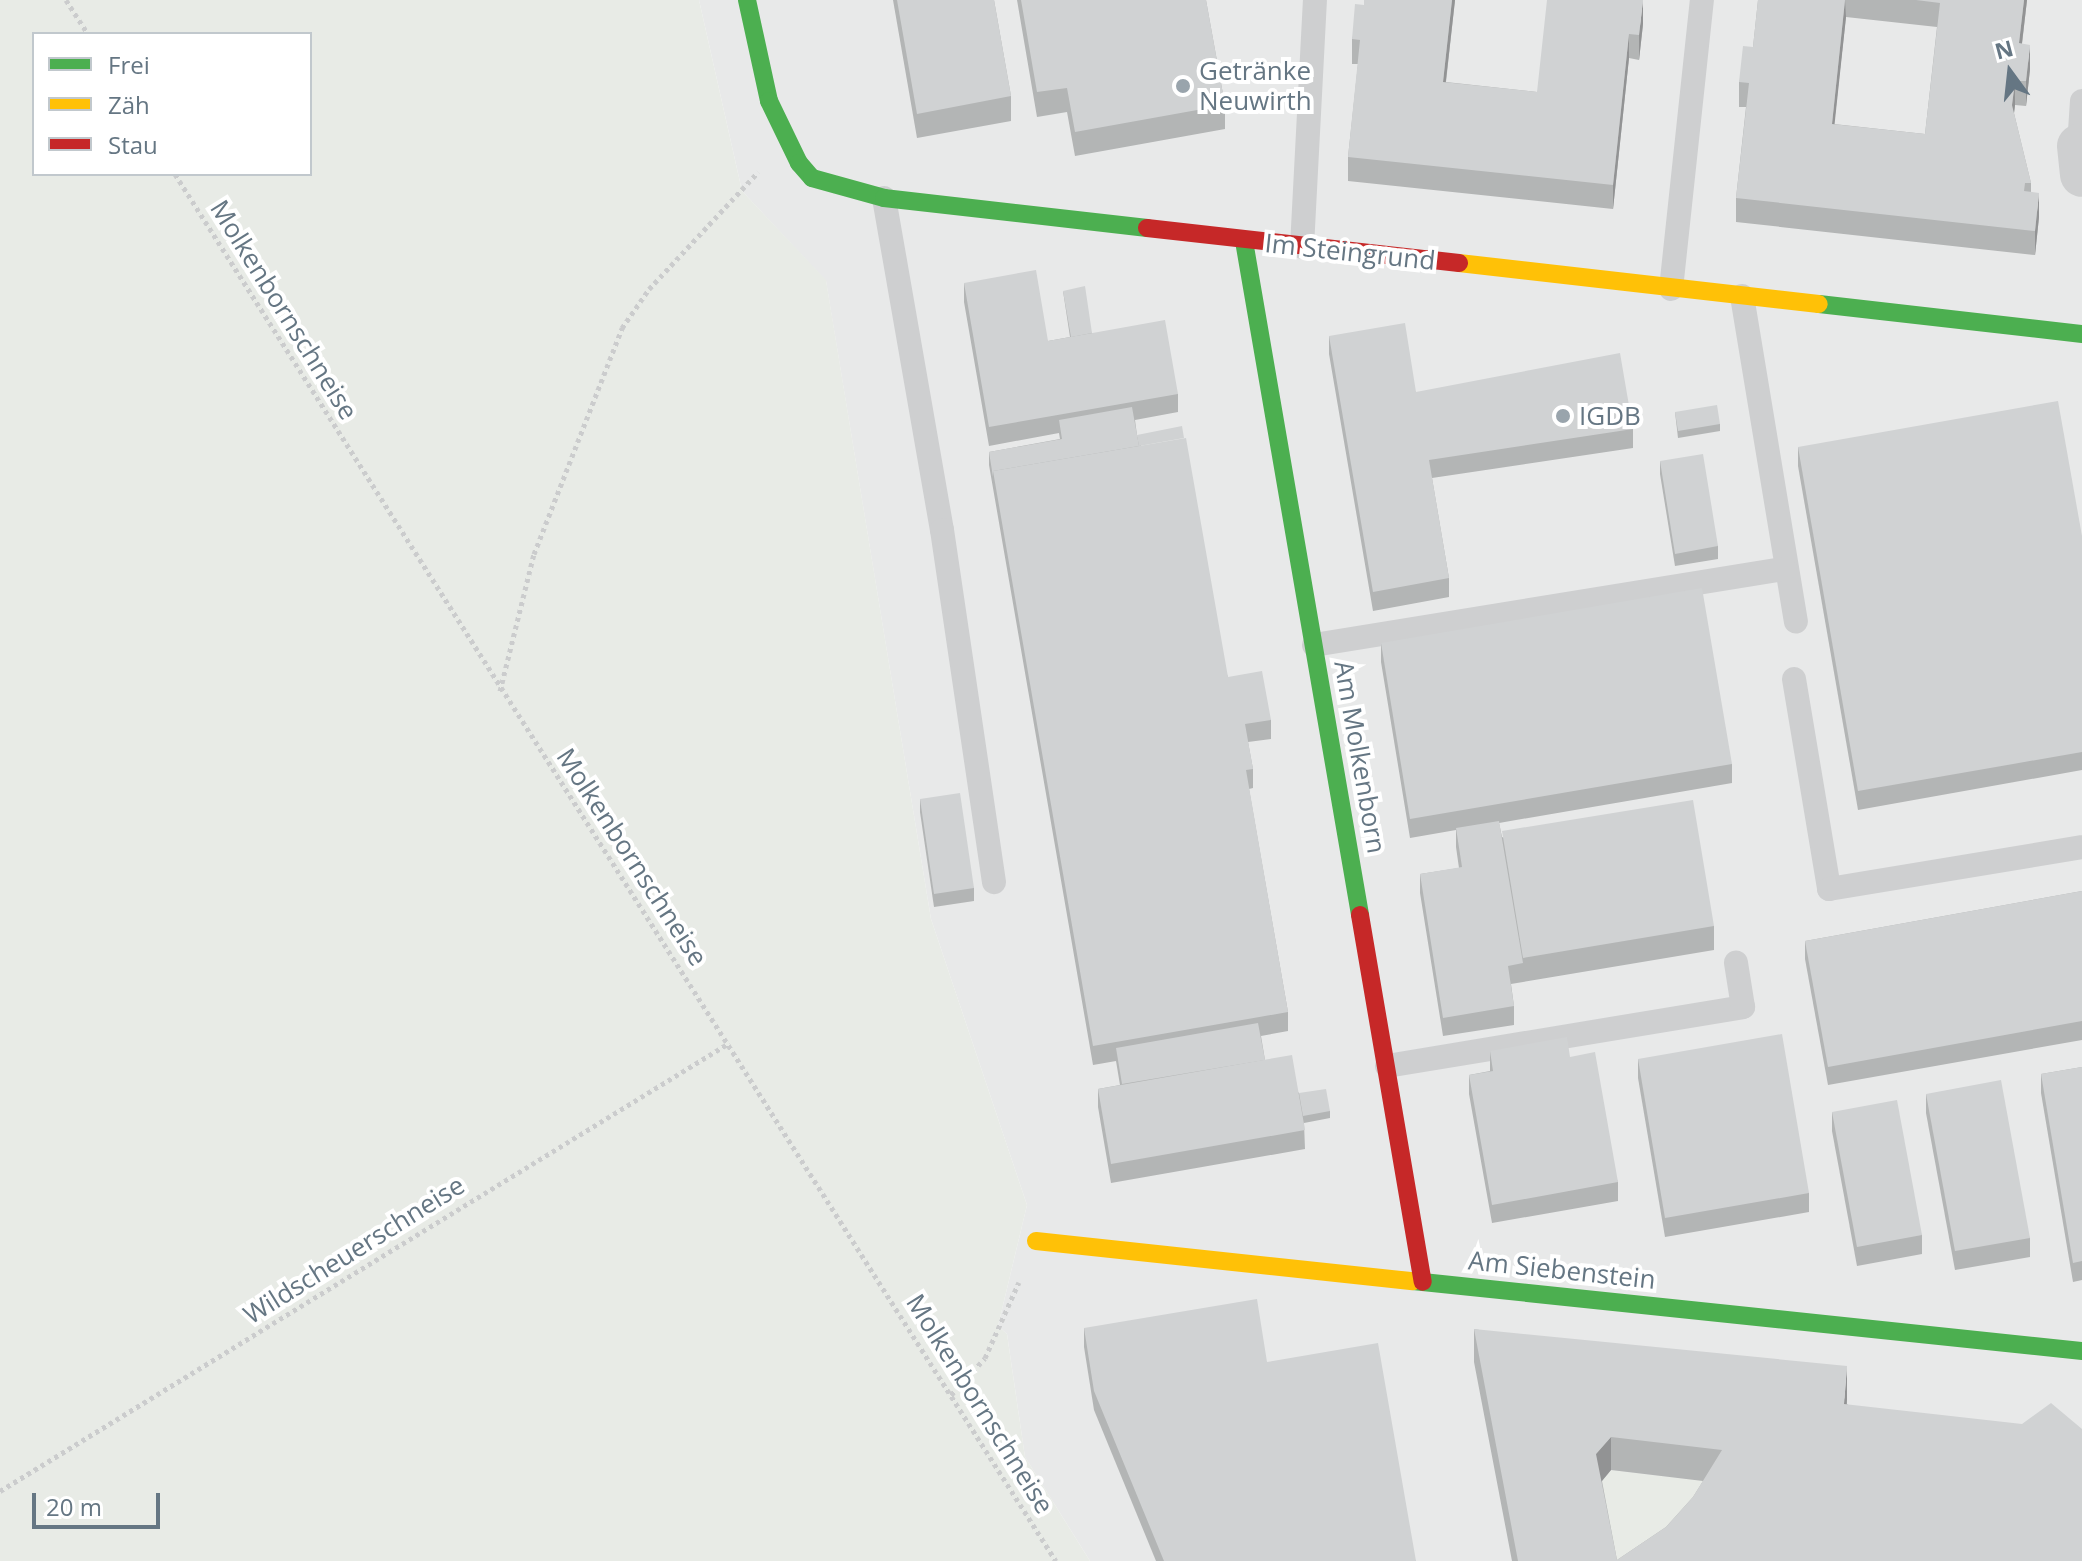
<!DOCTYPE html>
<meta charset="utf-8">
<style>
body{margin:0}
#map{position:relative;width:2082px;height:1561px;overflow:hidden;background:#f9f9f9;font-family:"Open Sans",sans-serif}
div>[style]{position:absolute}
.built>*{inset:0;background:#e8e9e9}
.green>*{inset:0;background:#e8ebe6}
.path>*{height:5px;margin-top:-2.5px;transform-origin:0;background:repeating-linear-gradient(90deg,#cbcccd 0 4px,transparent 0 8px)}
.lane>*{height:24px;margin:-12px;padding:0 12px;transform-origin:12px;border-radius:12px;background:#cecfd0}
.street>*{height:44px;margin:-22px;padding:0 22px;transform-origin:22px;border-radius:22px;background:#cecfd0}
.fast>*{height:18px;margin:-9px;padding:0 9px;transform-origin:9px;border-radius:9px;background:#4caf50}
.slow>*{height:18px;margin:-9px;padding:0 9px;transform-origin:9px;border-radius:9px;background:#ffc107}
.jam>*{height:18px;margin:-9px;padding:0 9px;transform-origin:9px;border-radius:9px;background:#c62828}
.wall>*{inset:0;background:#b3b5b5}
.shaded-wall>*{inset:0;background:#929394}
.building>*{inset:0;background:#d0d2d3}
.dots>*{width:22px;height:22px;translate:-50% -50%;box-sizing:border-box;border:4px solid #fff;border-radius:50%}
span{translate:-50% -50%;white-space:nowrap;text-align:center;line-height:1.15;-webkit-text-stroke:8px #fff;paint-order:stroke}
.poi-label{font-size:26px;color:#657683}
.left{translate:0 -50%;text-align:left}
.street-label{font-size:26px;color:#657683}
.legend{position:absolute;left:32px;top:32px;width:280px;height:144px;box-sizing:border-box;background:#fff;border:2px solid #c1c8cd;margin:0;padding:10px 14px;list-style:none;font-size:24px;color:#657683}
.legend li{display:flex;align-items:center;gap:16px;height:40px}
.legend b{width:40px;border:2px solid #c1c8cd}
.north{position:absolute;left:1970px;top:32px;width:80px;height:80px;-webkit-text-stroke:6px #fff;paint-order:stroke;rotate:345deg;font-size:22px;font-weight:700;line-height:32px;text-align:center;color:#657683}
.north::after{content:'';display:block;margin:auto;width:28px;height:36px;background:#657683;clip-path:polygon(50% 0,100% 100%,50% 72%,0 100%)}
.scale{position:absolute;left:32px;top:1493px;width:128px;height:36px;box-sizing:border-box;border:4px solid #657683;border-top:0;padding-left:10px;font-size:24px;line-height:28px;white-space:nowrap;color:#657683;-webkit-text-stroke:6px #fff;paint-order:stroke}
</style>
<div id="map">
<div class="built">
<i style="clip-path:polygon(699px 0,2082px 0,2082px 1561px,1090px 1561px,1025px 1457px,1007px 1334px,998px 1326px,1027px 1205px,931px 919px,826px 281px,742px 191px)"></i>
</div>
<div class="green">
<i style="clip-path:polygon(evenodd,0 0,699px 0,742px 191px,826px 280px,931px 919px,1027px 1205px,998px 1326px,1007px 1334px,1025px 1457px,1090px 1561px,0 1561px,0 0,34px 34px,310px 34px,310px 174px,34px 174px,34px 34px)"></i>
<i style="clip-path:polygon(1611px 1470px,1722px 1483px,1665px 1561px,1611px 1561px,1596px 1488px)"></i>
</div>
<div class="path">
<i style="left:66px;top:0;width:40px;rotate:57.1deg"></i>
<i style="left:175px;top:174px;width:1643px;rotate:57.58deg"></i>
<i style="left:500px;top:691px;width:141px;rotate:-76.1deg"></i>
<i style="left:534px;top:554px;width:243px;rotate:-68.7deg"></i>
<i style="left:622px;top:328px;width:47px;rotate:-55.3deg"></i>
<i style="left:649px;top:289px;width:160px;rotate:-47deg"></i>
<i style="left:951px;top:1395px;width:50px;rotate:-47.4deg"></i>
<i style="left:985px;top:1358px;width:83px;rotate:-65.9deg"></i>
<i style="left:0;top:1491px;width:856px;rotate:-31.57deg"></i>
</div>
<div class="lane">
<i style="left:2079px;top:146px;width:45px;rotate:-86.2deg"></i>
<i style="left:884px;top:198px;width:337px;rotate:80.1deg"></i>
<i style="left:942px;top:530px;width:356px;rotate:81.6deg"></i>
<i style="left:1302px;top:247px;width:247px;rotate:-87deg"></i>
<i style="left:1671px;top:289px;width:291px;rotate:-83.9deg"></i>
<i style="left:1742px;top:296px;width:330px;rotate:80.6deg"></i>
<i style="left:1314px;top:645px;width:477px;rotate:-9.2deg"></i>
<i style="left:1794px;top:679px;width:213px;rotate:80.5deg"></i>
<i style="left:1829px;top:889px;width:256px;rotate:-9.4deg"></i>
<i style="left:1387px;top:1066px;width:361px;rotate:-9.4deg"></i>
<i style="left:1743px;top:1007px;width:45px;rotate:-99deg"></i>
</div>
<div class="street">
<i style="left:2079px;top:146px;width:29px;rotate:84deg"></i>
</div>
<div class="fast">
<i style="left:747px;top:0;width:103px;rotate:77.7deg"></i>
<i style="left:769px;top:101px;width:69px;rotate:64.2deg"></i>
<i style="left:799px;top:163px;width:20px;rotate:49deg"></i>
<i style="left:812px;top:178px;width:75px;rotate:15.5deg"></i>
<i style="left:884px;top:198px;width:265px;rotate:6.5deg"></i>
<i style="left:1244px;top:241px;width:684px;rotate:80.23deg"></i>
<i style="left:1819px;top:304px;width:265px;rotate:6.5deg"></i>
<i style="left:1413px;top:1281px;width:673px;rotate:5.97deg"></i>
</div>
<div class="slow">
<i style="left:1459px;top:263px;width:362px;rotate:6.5deg"></i>
<i style="left:1036px;top:1241px;width:379px;rotate:6.1deg"></i>
</div>
<div class="jam">
<i style="left:1147px;top:228px;width:314px;rotate:6.4deg"></i>
<i style="left:1360px;top:915px;width:372px;rotate:80.3deg"></i>
</div>
<div class="wall">
<i style="clip-path:polygon(893px 0,994px 0,1011px 96px,1011px 121px,917px 138px)"></i>
<i style="clip-path:polygon(1017px 0,1206px 0,1225px 105px,1225px 129px,1075px 156px,1067px 112px,1037px 117px)"></i>
<i style="clip-path:polygon(1364px 0,1455px 0,1446px 82px,1537px 92px,1643px 24px,1639px 60px,1629px 58px,1613px 209px,1348px 181px,1348px 157px,1358px 64px,1352px 64px,1352px 39px,1364px 5px)"></i>
<i style="clip-path:polygon(evenodd,1758px 0,2027px 0,2022px 44px,2030px 69px,2026px 106px,2015px 105px,2014px 113px,2031px 183px,2031px 192px,2039px 217px,2035px 255px,1736px 222px,1736px 198px,1746px 107px,1739px 107px,1739px 82px,1753px 47px,1758px 0,1846px 17px,1937px 27px,1925px 134px,1834px 124px,1846px 17px)"></i>
<i style="clip-path:polygon(964px 283px,1048px 341px,1070px 337px,1063px 291px,1092px 333px,1178px 394px,1178px 412px,1135px 420px,1137px 435px,1228px 677px,1271px 720px,1271px 739px,1248px 742px,1253px 769px,1253px 788px,1249px 789px,1288px 1012px,1288px 1031px,1261px 1036px,1265px 1060px,1299px 1093px,1330px 1111px,1330px 1118px,1304px 1123px,1305px 1149px,1111px 1183px,1098px 1107px,1098px 1089px,1120px 1085px,1116px 1061px,1093px 1065px,989px 465px,989px 452px,1060px 439px,1059px 433px,989px 446px,964px 302px)"></i>
<i style="clip-path:polygon(1329px 336px,1416px 392px,1633px 429px,1633px 448px,1432px 478px,1449px 578px,1449px 597px,1373px 611px,1329px 354px)"></i>
<i style="clip-path:polygon(1675px 412px,1720px 424px,1720px 431px,1678px 438px)"></i>
<i style="clip-path:polygon(1798px 447px,2082px 536px,2082px 770px,1858px 810px,1798px 466px)"></i>
<i style="clip-path:polygon(1660px 461px,1718px 546px,1718px 559px,1675px 566px,1660px 474px)"></i>
<i style="clip-path:polygon(1381px 643px,1732px 764px,1732px 783px,1499px 823px,1502px 837px,1714px 926px,1714px 950px,1511px 984px,1514px 1006px,1514px 1025px,1443px 1036px,1420px 893px,1420px 874px,1459px 868px,1456px 847px,1456px 830px,1410px 838px,1381px 662px)"></i>
<i style="clip-path:polygon(920px 799px,974px 888px,974px 901px,934px 907px,920px 812px)"></i>
<i style="clip-path:polygon(2082px 891px,2082px 1040px,1828px 1085px,1805px 959px,1805px 941px)"></i>
<i style="clip-path:polygon(1490px 1051px,1570px 1057px,1618px 1182px,1618px 1201px,1492px 1223px,1469px 1094px,1469px 1075px,1490px 1071px)"></i>
<i style="clip-path:polygon(1638px 1059px,1809px 1193px,1809px 1212px,1665px 1237px,1638px 1078px)"></i>
<i style="clip-path:polygon(2082px 1067px,2082px 1280px,2073px 1282px,2041px 1093px,2041px 1074px)"></i>
<i style="clip-path:polygon(1926px 1094px,2030px 1238px,2030px 1257px,1955px 1270px,1926px 1113px)"></i>
<i style="clip-path:polygon(1832px 1112px,1922px 1235px,1922px 1254px,1857px 1266px,1832px 1131px)"></i>
<i style="clip-path:polygon(1084px 1328px,1267px 1362px,1416px 1561px,1156px 1561px,1094px 1410px,1084px 1347px)"></i>
<i style="clip-path:polygon(evenodd,1474px 1329px,1847px 1399px,1847px 1404px,2082px 1561px,1512px 1561px,1474px 1362px,1474px 1329px,1611px 1470px,1703px 1481px,1693px 1497px,1666px 1527px,1617px 1560px,1602px 1481px,1611px 1470px)"></i>
</div>
<div class="shaded-wall">
<i style="clip-path:polygon(1452px 0,1455px 0,1443px 106px,1443px 82px)"></i>
<i style="clip-path:polygon(1643px 0,1643px 24px,1639px 60px,1639px 35px)"></i>
<i style="clip-path:polygon(1845px 0,1846px 17px,1832px 148px,1832px 124px)"></i>
<i style="clip-path:polygon(2024px 0,2027px 0,2019px 68px,2019px 43px)"></i>
<i style="clip-path:polygon(1629px 34px,1629px 58px,1613px 209px,1613px 185px)"></i>
<i style="clip-path:polygon(2030px 45px,2030px 69px,2026px 106px,2026px 81px)"></i>
<i style="clip-path:polygon(2015px 81px,2015px 105px,2012px 129px,2012px 105px)"></i>
<i style="clip-path:polygon(2039px 193px,2039px 217px,2035px 255px,2035px 231px)"></i>
<i style="clip-path:polygon(1847px 1366px,1847px 1399px,1844px 1437px,1844px 1404px)"></i>
<i style="clip-path:polygon(1611px 1437px,1611px 1470px,1596px 1488px,1596px 1454px)"></i>
</div>
<div class="building">
<i style="clip-path:polygon(897px 0,994px 0,1011px 96px,917px 114px)"></i>
<i style="clip-path:polygon(1021px 0,1206px 0,1225px 105px,1075px 132px,1067px 88px,1037px 92px)"></i>
<i style="clip-path:polygon(1364px 0,1452px 0,1443px 82px,1537px 92px,1547px 0,1643px 0,1639px 35px,1629px 34px,1613px 185px,1348px 157px,1360px 40px,1352px 39px,1355px 4px,1364px 5px)"></i>
<i style="clip-path:polygon(1758px 0,1845px 0,1832px 124px,1925px 134px,1940px 3px,1916px 0,2024px 0,2019px 43px,2030px 45px,2026px 81px,2015px 81px,2012px 105px,2031px 183px,2025px 183px,2024px 191px,2039px 193px,2035px 231px,1736px 198px,1749px 83px,1739px 82px,1743px 46px,1753px 47px)"></i>
<i style="clip-path:polygon(1036px 270px,1048px 341px,1165px 320px,1178px 394px,989px 427px,964px 283px)"></i>
<i style="clip-path:polygon(1085px 286px,1092px 333px,1071px 337px,1063px 291px)"></i>
<i style="clip-path:polygon(1405px 323px,1416px 392px,1620px 353px,1633px 429px,1429px 460px,1449px 578px,1373px 592px,1329px 336px)"></i>
<i style="clip-path:polygon(2058px 401px,2082px 536px,2082px 752px,1858px 791px,1798px 447px)"></i>
<i style="clip-path:polygon(1717px 405px,1720px 424px,1678px 431px,1675px 412px)"></i>
<i style="clip-path:polygon(1132px 407px,1139px 446px,993px 471px,993px 477px,989px 452px,1062px 439px,1059px 420px)"></i>
<i style="clip-path:polygon(1182px 426px,1184px 438px,1139px 446px,1137px 435px)"></i>
<i style="clip-path:polygon(1186px 438px,1228px 677px,1262px 671px,1271px 720px,1245px 724px,1253px 769px,1246px 770px,1288px 1012px,1093px 1046px,993px 471px)"></i>
<i style="clip-path:polygon(1703px 454px,1718px 546px,1675px 554px,1660px 461px)"></i>
<i style="clip-path:polygon(1702px 588px,1732px 764px,1410px 819px,1381px 643px)"></i>
<i style="clip-path:polygon(960px 793px,974px 888px,934px 894px,920px 799px)"></i>
<i style="clip-path:polygon(1693px 800px,1714px 926px,1523px 958px,1502px 831px)"></i>
<i style="clip-path:polygon(1499px 821px,1523px 963px,1508px 966px,1514px 1006px,1443px 1018px,1420px 874px,1462px 867px,1456px 828px)"></i>
<i style="clip-path:polygon(2082px 891px,2082px 1021px,1828px 1067px,1805px 941px)"></i>
<i style="clip-path:polygon(1258px 1023px,1265px 1060px,1122px 1084px,1116px 1048px)"></i>
<i style="clip-path:polygon(1782px 1034px,1809px 1193px,1665px 1218px,1638px 1059px)"></i>
<i style="clip-path:polygon(1567px 1037px,1570px 1057px,1595px 1052px,1618px 1182px,1492px 1205px,1469px 1075px,1493px 1071px,1490px 1051px)"></i>
<i style="clip-path:polygon(1292px 1055px,1305px 1130px,1111px 1164px,1098px 1089px)"></i>
<i style="clip-path:polygon(2082px 1067px,2082px 1261px,2073px 1263px,2041px 1074px)"></i>
<i style="clip-path:polygon(2001px 1080px,2030px 1238px,1955px 1251px,1926px 1094px)"></i>
<i style="clip-path:polygon(1326px 1089px,1330px 1111px,1303px 1116px,1299px 1093px)"></i>
<i style="clip-path:polygon(1897px 1100px,1922px 1235px,1857px 1247px,1832px 1112px)"></i>
<i style="clip-path:polygon(1257px 1299px,1267px 1362px,1378px 1343px,1416px 1561px,1164px 1561px,1094px 1391px,1084px 1328px)"></i>
<i style="clip-path:polygon(evenodd,1474px 1329px,1847px 1366px,1844px 1404px,2022px 1424px,2051px 1403px,2082px 1429px,2082px 1561px,1518px 1561px,1474px 1329px,1611px 1437px,1722px 1450px,1693px 1497px,1666px 1527px,1617px 1560px,1596px 1454px,1611px 1437px)"></i>
</div>
<div class="dots">
<i style="left:1183px;top:86px;background:#99a4ac"></i>
<i style="left:1563px;top:416px;background:#99a4ac"></i>
</div>
<div class="poi-label">
<span class="left" style="left:1199px;top:86px">Getränke<br>Neuwirth</span>
<span class="left" style="left:1579px;top:416px">IGDB</span>
</div>
<div class="street-label">
<span style="left:1350px;top:252px;rotate:6deg">Im Steingrund</span>
<span style="left:284px;top:310px;rotate:58deg">Molkenbornschneise</span>
<span style="left:1360px;top:757px;rotate:80deg">Am Molkenborn</span>
<span style="left:632px;top:857px;rotate:57deg">Molkenbornschneise</span>
<span style="left:354px;top:1250px;rotate:-32deg">Wildscheuerschneise</span>
<span style="left:1562px;top:1270px;rotate:6deg">Am Siebenstein</span>
<span style="left:980px;top:1404px;rotate:58deg">Molkenbornschneise</span>
</div>
<ul class="legend">
<li><b style="height:10px;background:#4caf50"></b>Frei</li>
<li><b style="height:10px;background:#ffc107"></b>Zäh</li>
<li><b style="height:10px;background:#c62828"></b>Stau</li>
</ul>
<div class="north">N</div>
<div class="scale">20 m</div>
</div>
